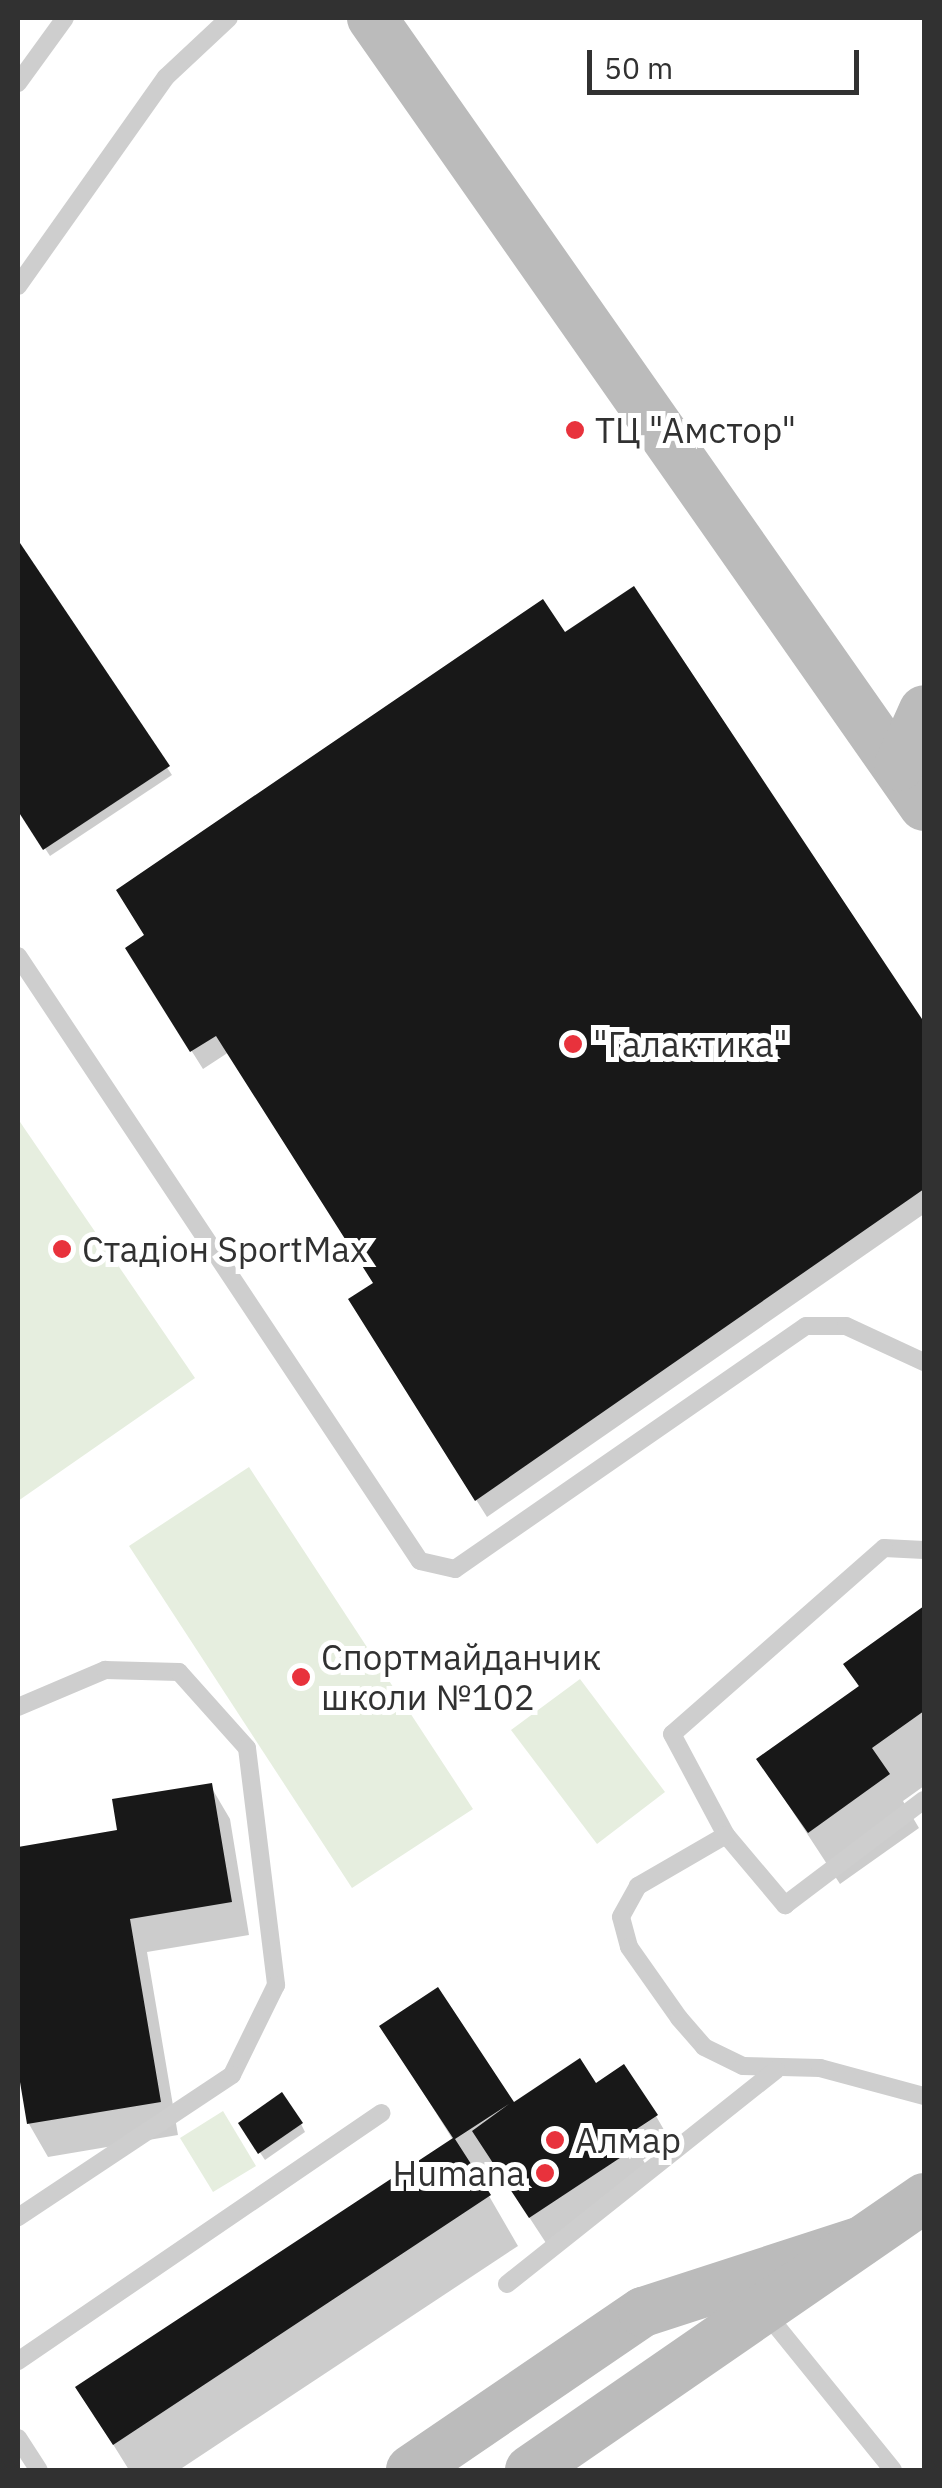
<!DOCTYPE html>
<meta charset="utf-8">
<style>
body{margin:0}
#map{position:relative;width:942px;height:2488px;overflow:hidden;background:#fff;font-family:"IBM Plex Sans",sans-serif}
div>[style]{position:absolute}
.green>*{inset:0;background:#e6eedf}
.shadow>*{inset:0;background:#0003}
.building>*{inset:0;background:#181818}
.lane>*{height:18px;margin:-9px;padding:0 9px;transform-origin:9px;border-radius:9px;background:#cecece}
.secondary>*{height:50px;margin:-25px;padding:0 25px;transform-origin:25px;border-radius:25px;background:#bbb}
.dots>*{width:28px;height:28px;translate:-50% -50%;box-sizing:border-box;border:5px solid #fff;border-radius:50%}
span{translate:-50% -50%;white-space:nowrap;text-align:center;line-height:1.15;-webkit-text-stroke:10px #fff;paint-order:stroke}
.poi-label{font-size:35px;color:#313131}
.left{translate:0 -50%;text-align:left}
.right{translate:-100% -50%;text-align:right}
.frame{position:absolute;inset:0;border:20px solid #313131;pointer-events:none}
.scale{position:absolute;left:587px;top:50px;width:272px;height:45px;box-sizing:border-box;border:5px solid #313131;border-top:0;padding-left:12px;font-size:30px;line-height:35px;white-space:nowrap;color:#313131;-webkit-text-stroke:8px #fff;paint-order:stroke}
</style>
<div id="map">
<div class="green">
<i style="clip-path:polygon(18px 1119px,195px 1378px,18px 1501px)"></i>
<i style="clip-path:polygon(249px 1467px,473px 1809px,352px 1888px,129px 1546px)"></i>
<i style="clip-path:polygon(580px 1679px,665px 1792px,597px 1844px,511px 1730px)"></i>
<i style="clip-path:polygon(223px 2111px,256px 2166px,213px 2192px,180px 2138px)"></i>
</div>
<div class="shadow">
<i style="clip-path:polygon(18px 545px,172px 775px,50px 856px,18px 807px)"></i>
<i style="clip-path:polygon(633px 589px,924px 1027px,924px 1214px,487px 1517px,361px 1318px,376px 1285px,229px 1052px,203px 1069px,138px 966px)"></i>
<i style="clip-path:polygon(924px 1609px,924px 1786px,903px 1801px,919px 1828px,840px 1884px,759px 1760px,860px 1689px,846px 1664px)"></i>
<i style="clip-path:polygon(210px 1785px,230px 1819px,249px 1935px,147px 1952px,178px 2135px,48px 2157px,29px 2124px,18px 2055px,18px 1850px,120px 1832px)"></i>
<i style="clip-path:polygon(382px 2027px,513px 2106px,595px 2086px,656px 2116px,671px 2142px,643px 2160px,651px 2173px,546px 2243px,503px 2177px,485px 2189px,518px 2246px,179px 2470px,129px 2470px,78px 2388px,453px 2140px)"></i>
<i style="clip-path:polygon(301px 2124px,305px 2132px,265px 2160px,246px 2132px)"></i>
</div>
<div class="building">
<i style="clip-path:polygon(18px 540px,170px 766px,43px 850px,18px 811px)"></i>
<i style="clip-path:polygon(634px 586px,924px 1022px,924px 1189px,475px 1501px,348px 1299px,373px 1283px,216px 1036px,190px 1052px,125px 948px,144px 935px,116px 890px,543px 599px,565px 632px)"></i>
<i style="clip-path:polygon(924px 1606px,924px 1711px,872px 1748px,890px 1774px,808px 1833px,756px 1759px,859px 1686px,843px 1664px)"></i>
<i style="clip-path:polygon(212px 1783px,232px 1902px,130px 1919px,161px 2102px,27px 2124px,18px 2070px,18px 1847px,117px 1830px,112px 1799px)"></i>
<i style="clip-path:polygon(438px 1987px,514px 2102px,580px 2058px,596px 2083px,624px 2064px,658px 2115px,629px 2134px,638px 2146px,529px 2218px,472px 2131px,509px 2104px,455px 2139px,491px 2195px,113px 2445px,75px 2387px,453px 2138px,379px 2026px)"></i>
<i style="clip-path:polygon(282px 2092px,303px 2123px,258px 2154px,238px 2123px)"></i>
</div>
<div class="lane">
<i style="left:18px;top:83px;width:80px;rotate:-54.1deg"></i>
<i style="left:18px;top:286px;width:256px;rotate:-54.7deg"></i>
<i style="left:166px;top:77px;width:86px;rotate:-43.1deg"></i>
<i style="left:18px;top:956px;width:726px;rotate:56.4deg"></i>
<i style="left:420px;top:1561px;width:36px;rotate:13deg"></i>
<i style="left:455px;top:1569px;width:427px;rotate:-34.7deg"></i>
<i style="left:806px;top:1326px;width:40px"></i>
<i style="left:846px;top:1326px;width:86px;rotate:24.8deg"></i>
<i style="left:924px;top:1550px;width:40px;rotate:-177.1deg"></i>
<i style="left:884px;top:1548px;width:282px;rotate:138.7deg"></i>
<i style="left:672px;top:1734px;width:115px;rotate:61.9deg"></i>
<i style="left:726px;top:1835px;width:92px;rotate:49.9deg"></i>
<i style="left:785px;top:1905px;width:174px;rotate:-37.1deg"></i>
<i style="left:18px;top:1707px;width:95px;rotate:-23deg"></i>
<i style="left:105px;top:1670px;width:74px;rotate:1.5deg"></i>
<i style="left:179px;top:1672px;width:102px;rotate:48.2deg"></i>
<i style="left:247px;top:1748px;width:239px;rotate:83deg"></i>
<i style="left:276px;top:1985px;width:100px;rotate:116.1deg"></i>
<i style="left:232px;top:2075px;width:257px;rotate:146.4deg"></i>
<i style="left:726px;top:1835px;width:102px;rotate:149.9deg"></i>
<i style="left:638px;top:1886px;width:35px;rotate:119deg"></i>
<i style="left:621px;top:1917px;width:31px;rotate:75deg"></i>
<i style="left:629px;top:1947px;width:87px;rotate:54.8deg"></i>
<i style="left:679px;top:2018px;width:38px;rotate:49deg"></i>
<i style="left:704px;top:2047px;width:43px;rotate:26deg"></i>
<i style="left:743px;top:2066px;width:77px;rotate:1.5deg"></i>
<i style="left:820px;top:2068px;width:108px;rotate:15.1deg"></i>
<i style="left:507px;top:2284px;width:344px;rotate:-38.5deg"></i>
<i style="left:765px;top:2312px;width:203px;rotate:51deg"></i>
<i style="left:18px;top:2361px;width:440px;rotate:-34.3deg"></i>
<i style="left:18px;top:2438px;width:38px;rotate:57deg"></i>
</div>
<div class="secondary">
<i style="left:372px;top:18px;width:962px;rotate:54.99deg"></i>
<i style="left:899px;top:766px;width:61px;rotate:-65.9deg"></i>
<i style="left:411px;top:2470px;width:281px;rotate:-34.3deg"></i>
<i style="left:643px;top:2312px;width:229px;rotate:-18deg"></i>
<i style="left:530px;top:2470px;width:479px;rotate:-34.6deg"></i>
</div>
<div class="dots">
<i style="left:575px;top:430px;background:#e8323c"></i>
<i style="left:573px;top:1044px;background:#e8323c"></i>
<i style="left:62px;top:1249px;background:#e8323c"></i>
<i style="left:301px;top:1677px;background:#e8323c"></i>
<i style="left:555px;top:2140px;background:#e8323c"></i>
<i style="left:545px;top:2173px;background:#e8323c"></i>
</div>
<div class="poi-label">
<span class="left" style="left:595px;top:430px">ТЦ "Амстор"</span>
<span class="left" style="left:593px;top:1044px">"Галактика"</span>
<span class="left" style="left:82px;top:1249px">Стадіон SportMax</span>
<span class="left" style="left:321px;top:1677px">Спортмайданчик<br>школи №102</span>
<span class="left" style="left:575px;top:2140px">Алмар</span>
<span class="right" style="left:525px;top:2173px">Humana</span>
</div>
<div class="frame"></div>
<div class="scale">50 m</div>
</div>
